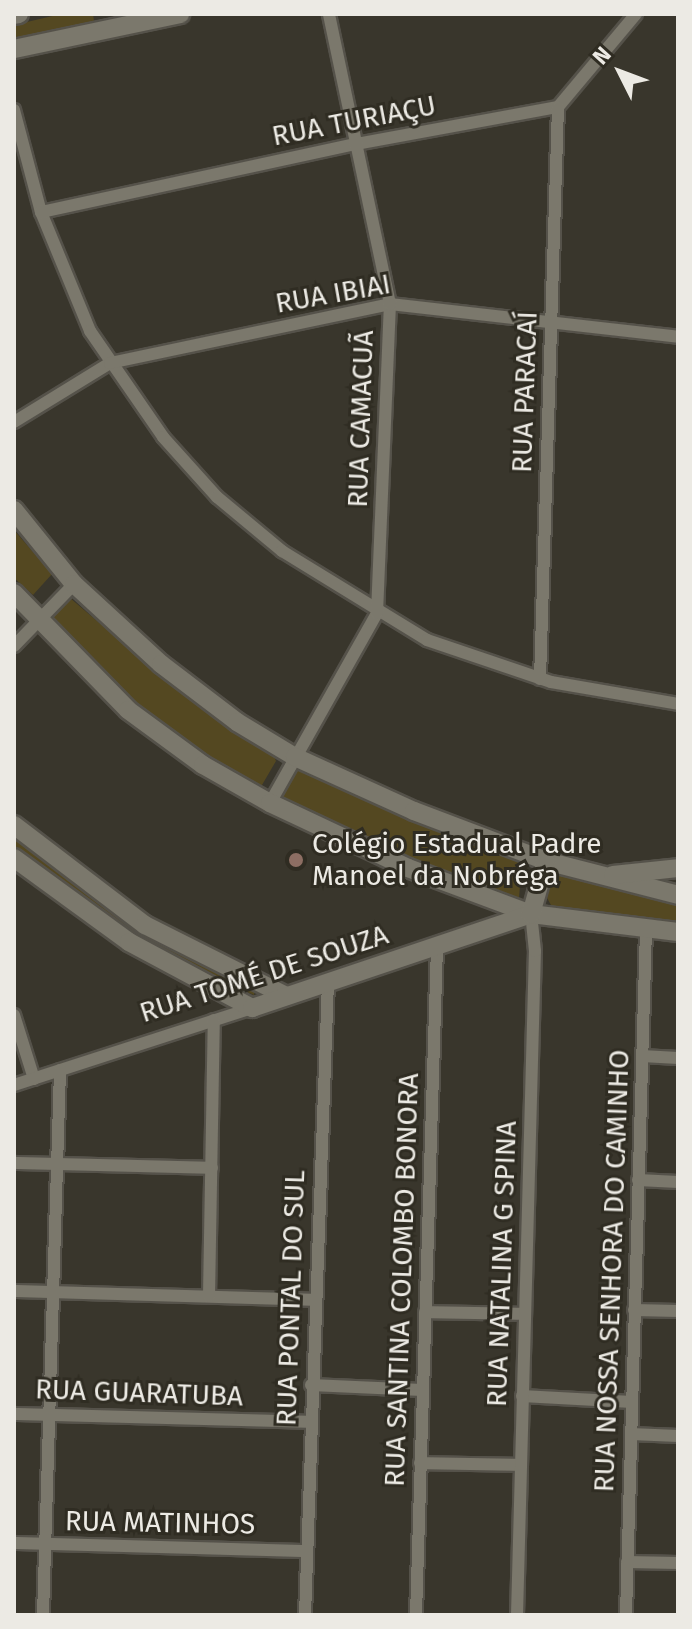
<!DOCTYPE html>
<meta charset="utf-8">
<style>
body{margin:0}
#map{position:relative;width:692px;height:1629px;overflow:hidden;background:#39362c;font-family:"Fira Sans",sans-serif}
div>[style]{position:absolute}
.green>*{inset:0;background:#544821}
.roads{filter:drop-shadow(2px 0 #55524a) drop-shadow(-2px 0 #55524a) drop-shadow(0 2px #55524a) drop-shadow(0 -2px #55524a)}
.street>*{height:12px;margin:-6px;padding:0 6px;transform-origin:6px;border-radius:6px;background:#7b786c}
.secondary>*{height:18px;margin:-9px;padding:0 9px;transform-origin:9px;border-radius:9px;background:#7b786c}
.dots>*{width:22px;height:22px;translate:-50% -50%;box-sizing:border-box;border:4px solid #2f2c22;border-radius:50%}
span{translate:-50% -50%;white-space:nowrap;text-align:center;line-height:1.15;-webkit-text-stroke:6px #2f2c22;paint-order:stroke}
.street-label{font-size:28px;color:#eceae4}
.poi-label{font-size:28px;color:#eceae4}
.left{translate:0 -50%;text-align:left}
.frame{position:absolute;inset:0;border:16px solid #eceae4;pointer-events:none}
.north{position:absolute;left:580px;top:32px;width:80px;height:80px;-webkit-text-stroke:6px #2f2c22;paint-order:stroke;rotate:312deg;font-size:22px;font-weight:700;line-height:32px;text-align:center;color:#eceae4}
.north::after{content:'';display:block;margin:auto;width:28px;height:36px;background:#eceae4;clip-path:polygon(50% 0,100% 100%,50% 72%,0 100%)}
</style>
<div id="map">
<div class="green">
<i style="clip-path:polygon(61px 14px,93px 14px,94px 21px,92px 26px,14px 43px,14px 25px)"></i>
<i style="clip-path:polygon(14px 530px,52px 574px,33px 595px,14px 578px)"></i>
<i style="clip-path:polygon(70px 598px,190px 700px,274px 756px,276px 761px,262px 785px,254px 787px,198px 753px,119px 692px,48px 619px)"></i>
<i style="clip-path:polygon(296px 767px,522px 861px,519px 898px,367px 843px,279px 800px,277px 793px)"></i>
<i style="clip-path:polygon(14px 835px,124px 917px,255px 990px,254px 995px,182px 963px,118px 925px,14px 848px)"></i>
<i style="clip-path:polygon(562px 871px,678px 904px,678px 923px,553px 909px,544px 892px,550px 875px)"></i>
</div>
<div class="roads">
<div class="street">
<i style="left:14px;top:110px;width:106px;rotate:75.2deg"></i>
<i style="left:41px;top:212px;width:129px;rotate:67.6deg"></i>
<i style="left:90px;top:331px;width:129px;rotate:55.4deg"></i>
<i style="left:163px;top:437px;width:81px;rotate:48deg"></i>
<i style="left:217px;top:497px;width:85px;rotate:39.7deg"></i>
<i style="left:282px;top:551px;width:170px;rotate:31.5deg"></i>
<i style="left:427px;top:640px;width:131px;rotate:18.7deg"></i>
<i style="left:551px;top:682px;width:129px;rotate:9.8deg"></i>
<i style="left:41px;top:212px;width:322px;rotate:-12.2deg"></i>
<i style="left:356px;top:144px;width:205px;rotate:-10.4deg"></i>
<i style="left:558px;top:107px;width:121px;rotate:-50deg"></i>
<i style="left:14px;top:422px;width:113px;rotate:-31.6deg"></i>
<i style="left:110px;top:363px;width:286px;rotate:-11.9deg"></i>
<i style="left:390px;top:304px;width:290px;rotate:6.5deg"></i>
<i style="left:14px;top:646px;width:86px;rotate:-45.9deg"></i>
<i style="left:540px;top:679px;width:572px;rotate:-88.2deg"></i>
<i style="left:270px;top:803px;width:218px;rotate:-60.6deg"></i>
<i style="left:377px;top:613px;width:309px;rotate:-87.6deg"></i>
<i style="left:390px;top:304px;width:296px;rotate:-101.9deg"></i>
<i style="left:14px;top:1015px;width:67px;rotate:72.6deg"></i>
<i style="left:642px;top:1056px;width:36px;rotate:3deg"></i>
<i style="left:14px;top:1085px;width:250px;rotate:-17.9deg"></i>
<i style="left:14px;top:1163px;width:198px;rotate:1.4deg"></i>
<i style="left:638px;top:1180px;width:40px;rotate:2.9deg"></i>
<i style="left:14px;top:1291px;width:300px;rotate:1.7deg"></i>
<i style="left:209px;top:1296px;width:276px;rotate:-89deg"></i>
<i style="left:634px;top:1310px;width:44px;rotate:1.3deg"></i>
<i style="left:425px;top:1312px;width:100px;rotate:1.1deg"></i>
<i style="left:311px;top:1385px;width:111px;rotate:2.6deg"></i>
<i style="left:522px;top:1396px;width:110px;rotate:3.1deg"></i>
<i style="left:14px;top:1414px;width:296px;rotate:1.5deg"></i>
<i style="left:631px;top:1434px;width:47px;rotate:2.4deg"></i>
<i style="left:420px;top:1463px;width:100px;rotate:1.1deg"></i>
<i style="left:14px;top:1543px;width:291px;rotate:1.6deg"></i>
<i style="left:627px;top:1562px;width:51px;rotate:1.1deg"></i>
<i style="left:43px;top:1615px;width:545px;rotate:-88.21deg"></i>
<i style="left:305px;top:1615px;width:633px;rotate:-87.92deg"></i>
<i style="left:416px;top:1615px;width:669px;rotate:-88.2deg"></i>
<i style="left:517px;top:1615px;width:664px;rotate:-88.45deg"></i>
<i style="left:535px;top:951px;width:37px;rotate:-96deg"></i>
<i style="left:626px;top:1615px;width:686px;rotate:-88.33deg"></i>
</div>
<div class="secondary">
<i style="left:14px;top:15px;width:5px;rotate:-11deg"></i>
<i style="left:14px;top:49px;width:170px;rotate:-11.9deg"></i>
<i style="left:14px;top:510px;width:95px;rotate:51deg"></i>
<i style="left:74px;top:584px;width:118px;rotate:42.6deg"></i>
<i style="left:161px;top:664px;width:96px;rotate:37.3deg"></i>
<i style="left:237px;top:722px;width:68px;rotate:31.1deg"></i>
<i style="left:295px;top:757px;width:131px;rotate:24.4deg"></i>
<i style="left:414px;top:811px;width:141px;rotate:20.7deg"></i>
<i style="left:546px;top:861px;width:136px;rotate:14.4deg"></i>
<i style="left:14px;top:593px;width:163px;rotate:45.7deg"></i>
<i style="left:128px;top:710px;width:93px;rotate:36.3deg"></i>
<i style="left:203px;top:765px;width:77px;rotate:29.6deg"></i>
<i style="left:270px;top:803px;width:153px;rotate:25.2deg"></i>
<i style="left:408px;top:868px;width:131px;rotate:20.5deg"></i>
<i style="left:531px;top:914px;width:148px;rotate:7deg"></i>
<i style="left:14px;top:825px;width:165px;rotate:37.4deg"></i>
<i style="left:145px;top:925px;width:158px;rotate:26.7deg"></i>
<i style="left:14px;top:858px;width:142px;rotate:36.1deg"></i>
<i style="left:129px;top:942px;width:140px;rotate:28.2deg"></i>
<i style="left:252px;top:1008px;width:294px;rotate:-18.6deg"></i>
<i style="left:613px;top:875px;width:65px;rotate:-6.1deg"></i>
<i style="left:531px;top:914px;width:55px;rotate:-74.2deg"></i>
</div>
</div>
<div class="dots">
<i style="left:296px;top:860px;background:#8d6e63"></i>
</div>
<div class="street-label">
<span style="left:354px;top:121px;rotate:-11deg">RUA TURIAÇU</span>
<span style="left:333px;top:294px;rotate:-10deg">RUA IBIAI</span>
<span style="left:525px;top:392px;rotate:-88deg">RUA PARACAÍ</span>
<span style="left:361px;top:419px;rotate:-88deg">RUA CAMACUÃ</span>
<span style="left:264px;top:974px;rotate:-18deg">RUA TOMÉ DE SOUZA</span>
<span style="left:502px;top:1264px;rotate:-88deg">RUA NATALINA G SPINA</span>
<span style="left:612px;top:1271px;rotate:-88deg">RUA NOSSA SENHORA DO CAMINHO</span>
<span style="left:402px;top:1280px;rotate:-88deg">RUA SANTINA COLOMBO BONORA</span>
<span style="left:291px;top:1298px;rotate:-88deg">RUA PONTAL DO SUL</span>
<span style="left:139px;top:1393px;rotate:2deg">RUA GUARATUBA</span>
<span style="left:160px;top:1523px;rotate:1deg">RUA MATINHOS</span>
</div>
<div class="poi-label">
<span class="left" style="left:312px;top:860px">Colégio Estadual Padre<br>Manoel da Nobréga</span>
</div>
<div class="frame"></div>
<div class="north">N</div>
</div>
